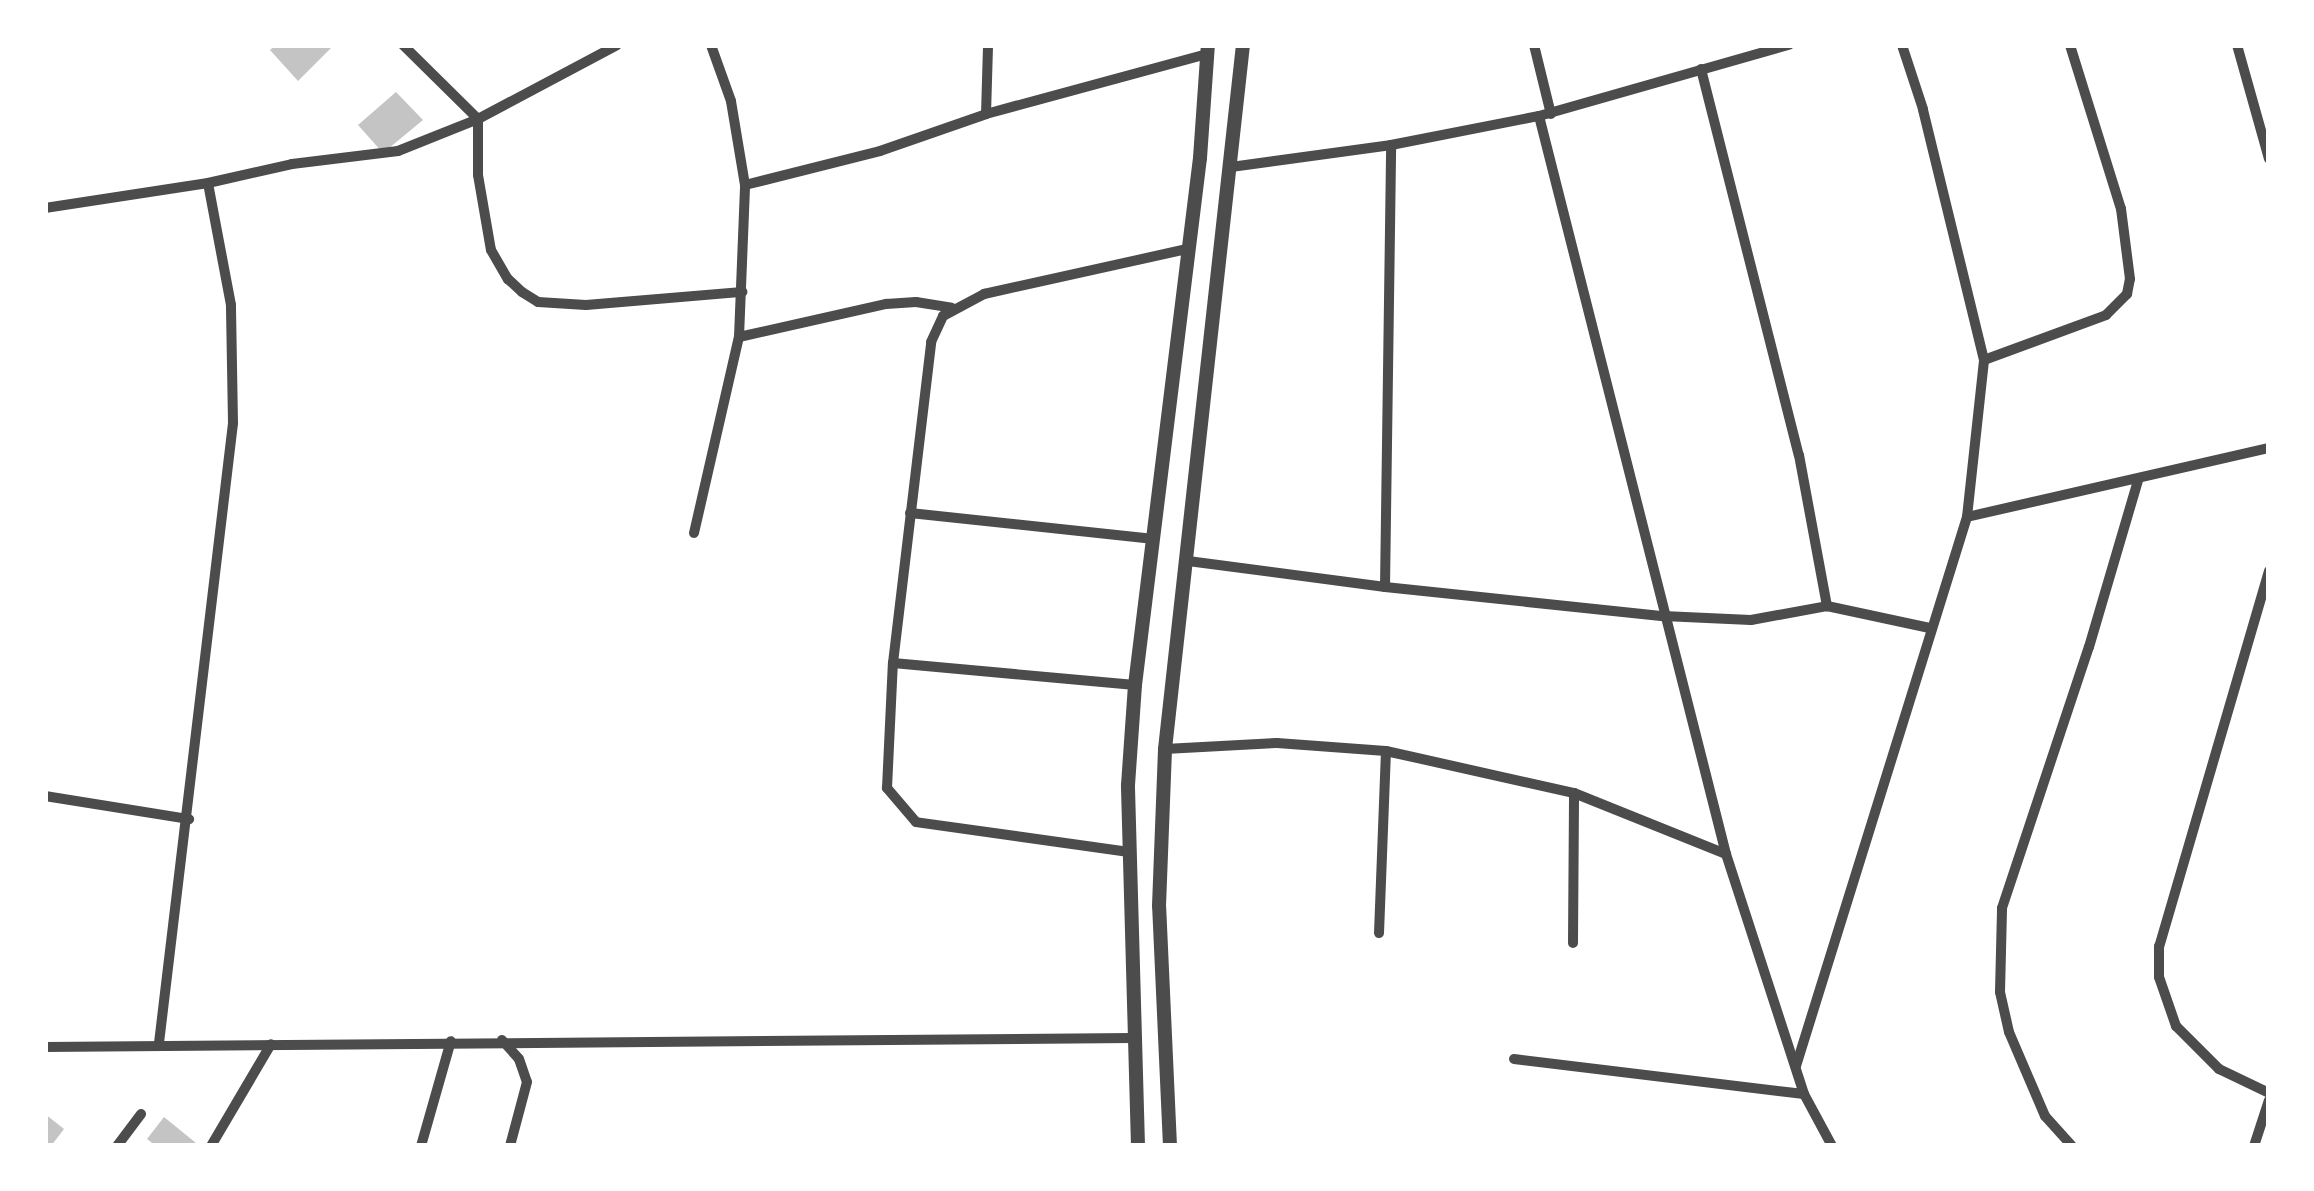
<!DOCTYPE html>
<style>
body{margin:0}
#map{position:relative;width:2314px;height:1191px;overflow:hidden;background:#fff;font-family:"Crimson Pro",serif}
div>[style]{position:absolute}
.building>*{inset:0;background:#c4c4c4}
.minor>*{height:10px;margin:-5px;padding:0 5px;transform-origin:5px;border-radius:5px;background:#4c4c4c}
.tertiary>*{height:14px;margin:-7px;padding:0 7px;transform-origin:7px;border-radius:7px;background:#4c4c4c}
span{translate:-50% -50%;white-space:nowrap;text-align:center;line-height:1.15;-webkit-text-stroke:9px #fff;paint-order:stroke}
.frame{position:absolute;inset:0;border:48px solid #fff;pointer-events:none}
</style>
<div id="map">
<div class="building">
<i style="clip-path:polygon(276px 45px,334px 45px,298px 81px,270px 50px)"></i>
<i style="clip-path:polygon(396px 92px,423px 120px,383px 153px,358px 125px)"></i>
<i style="clip-path:polygon(45px 1114px,64px 1129px,51px 1146px,45px 1146px)"></i>
<i style="clip-path:polygon(164px 1117px,196px 1143px,193px 1146px,156px 1146px,147px 1139px)"></i>
</div>
<div class="minor">
<i style="left:403px;top:45px;width:105px;rotate:44.6deg"></i>
<i style="left:478px;top:119px;width:56px;rotate:90deg"></i>
<i style="left:478px;top:175px;width:76px;rotate:80.2deg"></i>
<i style="left:491px;top:250px;width:34px;rotate:60deg"></i>
<i style="left:508px;top:279px;width:19px;rotate:43deg"></i>
<i style="left:522px;top:292px;width:19px;rotate:32deg"></i>
<i style="left:538px;top:302px;width:48px;rotate:3.6deg"></i>
<i style="left:586px;top:305px;width:157px;rotate:-4.8deg"></i>
<i style="left:1534px;top:45px;width:71px;rotate:76.2deg"></i>
<i style="left:2237px;top:45px;width:118px;rotate:74.3deg"></i>
<i style="left:1701px;top:69px;width:398px;rotate:75.8deg"></i>
<i style="left:1799px;top:455px;width:154px;rotate:79.5deg"></i>
<i style="left:986px;top:114px;width:69px;rotate:-88.3deg"></i>
<i style="left:1539px;top:116px;width:761px;rotate:75.78deg"></i>
<i style="left:1726px;top:854px;width:252px;rotate:72deg"></i>
<i style="left:1804px;top:1094px;width:59px;rotate:61.7deg"></i>
<i style="left:1231px;top:167px;width:162px;rotate:-7.8deg"></i>
<i style="left:1391px;top:145px;width:151px;rotate:-11.1deg"></i>
<i style="left:1539px;top:116px;width:260px;rotate:-15.9deg"></i>
<i style="left:745px;top:185px;width:139px;rotate:-14.1deg"></i>
<i style="left:880px;top:151px;width:112px;rotate:-19.2deg"></i>
<i style="left:986px;top:114px;width:229px;rotate:-15.2deg"></i>
<i style="left:45px;top:208px;width:165px;rotate:-8.7deg"></i>
<i style="left:208px;top:183px;width:86px;rotate:-12.7deg"></i>
<i style="left:292px;top:164px;width:107px;rotate:-7deg"></i>
<i style="left:398px;top:151px;width:86px;rotate:-21.8deg"></i>
<i style="left:478px;top:119px;width:157px;rotate:-28deg"></i>
<i style="left:739px;top:337px;width:151px;rotate:-12.7deg"></i>
<i style="left:886px;top:304px;width:30px;rotate:-4deg"></i>
<i style="left:916px;top:302px;width:36px;rotate:9deg"></i>
<i style="left:1984px;top:360px;width:130px;rotate:-20.2deg"></i>
<i style="left:2106px;top:315px;width:30px;rotate:-45deg"></i>
<i style="left:2127px;top:294px;width:15px;rotate:-79deg"></i>
<i style="left:2130px;top:279px;width:71px;rotate:-97.3deg"></i>
<i style="left:2121px;top:209px;width:172px;rotate:-107.3deg"></i>
<i style="left:910px;top:513px;width:243px;rotate:6.1deg"></i>
<i style="left:1967px;top:517px;width:310px;rotate:-12.9deg"></i>
<i style="left:694px;top:533px;width:201px;rotate:-77.1deg"></i>
<i style="left:739px;top:337px;width:152px;rotate:-87.7deg"></i>
<i style="left:745px;top:185px;width:85px;rotate:-99.5deg"></i>
<i style="left:731px;top:101px;width:59px;rotate:-109.7deg"></i>
<i style="left:1188px;top:561px;width:199px;rotate:7.5deg"></i>
<i style="left:1385px;top:587px;width:280px;rotate:6deg"></i>
<i style="left:1663px;top:616px;width:88px;rotate:2.6deg"></i>
<i style="left:1751px;top:620px;width:77px;rotate:-10.4deg"></i>
<i style="left:1827px;top:606px;width:105px;rotate:12.1deg"></i>
<i style="left:2269px;top:571px;width:391px;rotate:106.3deg"></i>
<i style="left:2159px;top:946px;width:31px;rotate:90deg"></i>
<i style="left:2159px;top:977px;width:52px;rotate:70.9deg"></i>
<i style="left:2176px;top:1026px;width:61px;rotate:45deg"></i>
<i style="left:2219px;top:1069px;width:55px;rotate:25.6deg"></i>
<i style="left:1385px;top:587px;width:442px;rotate:-89.2deg"></i>
<i style="left:893px;top:663px;width:243px;rotate:5.2deg"></i>
<i style="left:1165px;top:749px;width:112px;rotate:-3.1deg"></i>
<i style="left:1277px;top:743px;width:109px;rotate:4.2deg"></i>
<i style="left:1386px;top:751px;width:193px;rotate:12.6deg"></i>
<i style="left:1574px;top:793px;width:164px;rotate:21.9deg"></i>
<i style="left:45px;top:796px;width:146px;rotate:9.1deg"></i>
<i style="left:1129px;top:852px;width:215px;rotate:-172deg"></i>
<i style="left:916px;top:822px;width:45px;rotate:-130.5deg"></i>
<i style="left:887px;top:788px;width:125px;rotate:-87.3deg"></i>
<i style="left:893px;top:663px;width:323px;rotate:-83.2deg"></i>
<i style="left:931px;top:342px;width:29px;rotate:-65deg"></i>
<i style="left:943px;top:316px;width:47px;rotate:-28.2deg"></i>
<i style="left:984px;top:294px;width:208px;rotate:-12.5deg"></i>
<i style="left:1379px;top:933px;width:182px;rotate:-87.8deg"></i>
<i style="left:1573px;top:943px;width:150px;rotate:-89.6deg"></i>
<i style="left:502px;top:1040px;width:25px;rotate:48deg"></i>
<i style="left:519px;top:1059px;width:24px;rotate:71deg"></i>
<i style="left:527px;top:1082px;width:66px;rotate:104.9deg"></i>
<i style="left:159px;top:1043px;width:624px;rotate:-83.19deg"></i>
<i style="left:233px;top:423px;width:118px;rotate:-91deg"></i>
<i style="left:231px;top:305px;width:124px;rotate:-100.7deg"></i>
<i style="left:45px;top:1047px;width:1087px;rotate:-0.47deg"></i>
<i style="left:1514px;top:1059px;width:292px;rotate:6.9deg"></i>
<i style="left:1796px;top:1066px;width:575px;rotate:-72.7deg"></i>
<i style="left:1967px;top:517px;width:158px;rotate:-83.8deg"></i>
<i style="left:1984px;top:360px;width:258px;rotate:-103.7deg"></i>
<i style="left:1923px;top:109px;width:67px;rotate:-108.2deg"></i>
<i style="left:117px;top:1146px;width:40px;rotate:-53deg"></i>
<i style="left:211px;top:1146px;width:118px;rotate:-59.5deg"></i>
<i style="left:421px;top:1146px;width:109px;rotate:-74.1deg"></i>
<i style="left:2072px;top:1146px;width:40px;rotate:-132deg"></i>
<i style="left:2045px;top:1116px;width:91px;rotate:-113.2deg"></i>
<i style="left:2009px;top:1032px;width:41px;rotate:-102.7deg"></i>
<i style="left:2000px;top:992px;width:84px;rotate:-88.6deg"></i>
<i style="left:2002px;top:908px;width:275px;rotate:-71.6deg"></i>
<i style="left:2089px;top:647px;width:174px;rotate:-73.6deg"></i>
<i style="left:2254px;top:1146px;width:48px;rotate:-71.9deg"></i>
</div>
<div class="tertiary">
<i style="left:1138px;top:1146px;width:361px;rotate:-91.6deg"></i>
<i style="left:1128px;top:785px;width:100px;rotate:-86deg"></i>
<i style="left:1135px;top:685px;width:531px;rotate:-82.97deg"></i>
<i style="left:1200px;top:158px;width:113px;rotate:-86deg"></i>
<i style="left:1170px;top:1146px;width:240px;rotate:-92.6deg"></i>
<i style="left:1159px;top:906px;width:157px;rotate:-87.8deg"></i>
<i style="left:1165px;top:749px;width:708px;rotate:-83.68deg"></i>
</div>
<div class="frame"></div>
</div>
